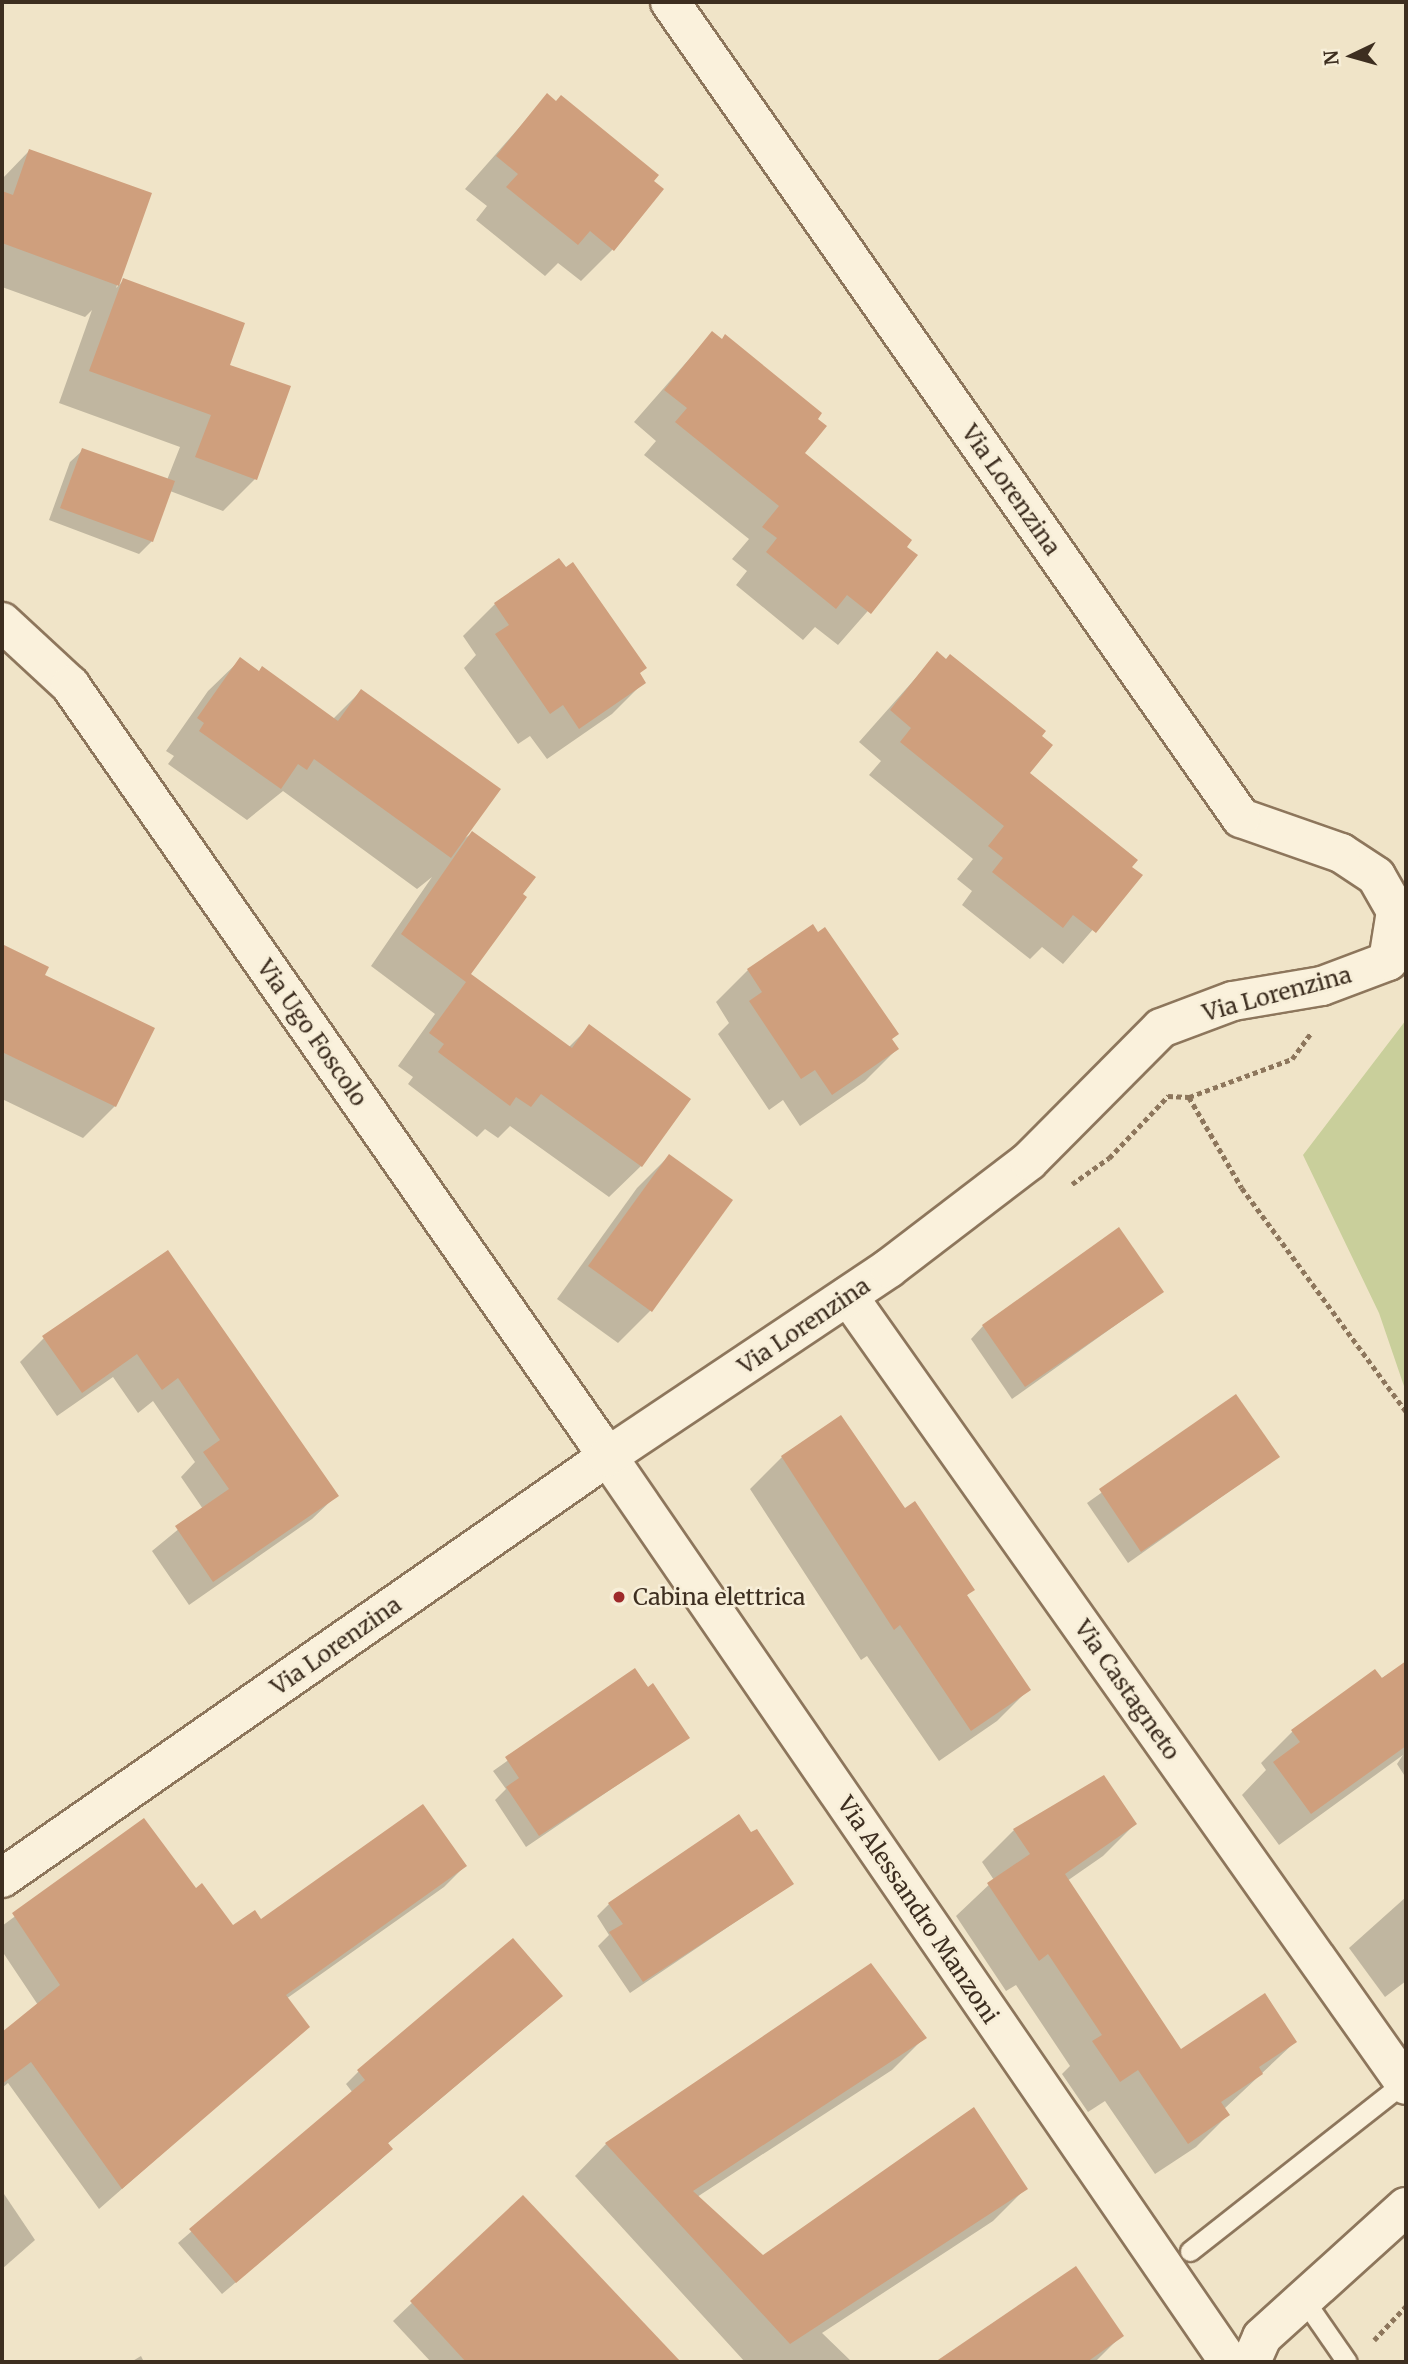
<!DOCTYPE html>
<style>
body{margin:0}
#map{position:relative;width:1408px;height:2364px;overflow:hidden;background:#f0e4c8;font-family:Merriweather,serif}
div>[style]{position:absolute}
.green>*{inset:0;background:#c9cf9b}
.shadow>*{inset:0;background:#0003}
.building>*{inset:0;background:#cf9f7d}
.path>*{height:4.5px;margin-top:-2.25px;transform-origin:0;background:repeating-linear-gradient(90deg,#8d765c 0 5px,transparent 0 8.5px)}
.roads{filter:drop-shadow(2px 0 #8d765c) drop-shadow(-2px 0 #8d765c) drop-shadow(0 2px #8d765c) drop-shadow(0 -2px #8d765c)}
.service>*{height:19px;margin:-9.5px;padding:0 9.5px;transform-origin:9.5px;border-radius:9.5px;background:#faf1dc}
.minor>*{height:38px;margin:-19px;padding:0 19px;transform-origin:19px;border-radius:19px;background:#faf1dc}
.dots>*{width:19px;height:19px;translate:-50% -50%;box-sizing:border-box;border:4px solid #f7eed8;border-radius:50%}
span{translate:-50% -50%;white-space:nowrap;text-align:center;line-height:1.15;-webkit-text-stroke:5px #f7eed8;paint-order:stroke}
.street-label{font-size:23px;color:#3d2e20}
.poi-label{font-size:23px;color:#3d2e20}
.left{translate:0 -50%;text-align:left}
.frame{position:absolute;inset:0;border:4px solid #3d2e20;pointer-events:none}
.north{position:absolute;left:1317px;top:21px;width:70px;height:70px;-webkit-text-stroke:5px #f7eed8;paint-order:stroke;rotate:265deg;font-size:19px;font-weight:700;line-height:28px;text-align:center;color:#3d2e20}
.north::after{content:'';display:block;margin:auto;width:24px;height:32px;background:#3d2e20;clip-path:polygon(50% 0,100% 100%,50% 72%,0 100%)}
</style>
<div id="map">
<div class="green">
<i style="clip-path:polygon(1406px 1020px,1406px 1392px,1379px 1313px,1303px 1155px)"></i>
</div>
<div class="shadow">
<i style="clip-path:polygon(547px 96px,613px 249px,581px 281px,558px 263px,545px 276px,476px 220px,487px 206px,465px 189px)"></i>
<i style="clip-path:polygon(29px 151px,150px 194px,116px 288px,124px 280px,228px 366px,255px 479px,223px 511px,170px 491px,152px 541px,139px 554px,49px 520px,70px 462px,83px 450px,167px 480px,180px 447px,59px 403px,92px 310px,85px 317px,2px 287px,2px 179px)"></i>
<i style="clip-path:polygon(712px 333px,802px 453px,916px 556px,838px 645px,815px 627px,803px 640px,736px 585px,747px 571px,732px 559px,749px 539px,644px 455px,656px 441px,634px 422px)"></i>
<i style="clip-path:polygon(495px 604px,639px 674px,644px 682px,612px 714px,547px 759px,530px 736px,518px 744px,464px 668px,476px 655px,463px 636px)"></i>
<i style="clip-path:polygon(937px 654px,1027px 774px,1140px 875px,1063px 964px,1042px 947px,1030px 959px,962px 905px,972px 891px,957px 879px,973px 859px,869px 775px,881px 761px,859px 742px)"></i>
<i style="clip-path:polygon(240px 660px,333px 719px,361px 691px,460px 842px,472px 833px,469px 975px,569px 1047px,589px 1027px,641px 1166px,609px 1197px,510px 1126px,498px 1138px,485px 1129px,477px 1137px,408px 1084px,413px 1077px,398px 1066px,435px 1014px,371px 966px,432px 877px,417px 889px,283px 791px,247px 820px,168px 764px,174px 756px,166px 751px,208px 691px)"></i>
<i style="clip-path:polygon(2px 946px,47px 968px,43px 976px,115px 1106px,83px 1138px,2px 1099px)"></i>
<i style="clip-path:polygon(748px 970px,891px 1040px,897px 1049px,865px 1081px,800px 1126px,783px 1100px,769px 1110px,718px 1034px,729px 1023px,716px 1002px)"></i>
<i style="clip-path:polygon(669px 1156px,730px 1201px,650px 1311px,618px 1343px,557px 1299px,637px 1188px)"></i>
<i style="clip-path:polygon(167px 1252px,336px 1496px,312px 1519px,189px 1605px,152px 1551px,203px 1509px,181px 1477px,195px 1462px,153px 1401px,138px 1413px,113px 1377px,57px 1416px,20px 1362px,44px 1338px)"></i>
<i style="clip-path:polygon(1162px 1292px,1012px 1399px,971px 1339px,983px 1326px)"></i>
<i style="clip-path:polygon(1236px 1397px,1278px 1457px,1128px 1563px,1087px 1503px)"></i>
<i style="clip-path:polygon(840px 1417px,904px 1510px,973px 1589px,966px 1596px,1029px 1689px,997px 1721px,939px 1761px,867px 1656px,861px 1660px,750px 1489px,782px 1457px)"></i>
<i style="clip-path:polygon(1402px 1666px,1406px 1672px,1406px 1778px,1397px 1764px,1403px 1755px,1279px 1845px,1242px 1795px,1266px 1770px,1261px 1763px,1293px 1731px)"></i>
<i style="clip-path:polygon(635px 1671px,688px 1737px,526px 1847px,495px 1800px,506px 1789px,493px 1771px)"></i>
<i style="clip-path:polygon(143px 1821px,195px 1891px,233px 1927px,465px 1866px,444px 1887px,286px 1999px,307px 2027px,99px 2209px,8px 2083px,2px 2088px,2px 2028px,5px 2032px,38px 2005px,2px 1951px,2px 1926px)"></i>
<i style="clip-path:polygon(1135px 1824px,1103px 1856px,1067px 1881px,1181px 2051px,1295px 2042px,1224px 2109px,1228px 2115px,1196px 2147px,1155px 2174px,1105px 2101px,1088px 2112px,1062px 2074px,1070px 2066px,1016px 1985px,1006px 1991px,956px 1916px,994px 1880px,982px 1862px,1014px 1830px)"></i>
<i style="clip-path:polygon(792px 1884px,630px 1993px,598px 1946px,609px 1935px,597px 1916px,609px 1904px)"></i>
<i style="clip-path:polygon(1406px 1897px,1406px 1981px,1385px 1997px,1349px 1948px)"></i>
<i style="clip-path:polygon(513px 1940px,548px 2008px,387px 2144px,391px 2149px,379px 2161px,222px 2294px,178px 2243px,353px 2093px,346px 2084px,358px 2072px)"></i>
<i style="clip-path:polygon(924px 2038px,892px 2070px,697px 2197px,763px 2258px,1025px 2189px,993px 2221px,822px 2333px,852px 2362px,745px 2362px,575px 2176px,606px 2144px)"></i>
<i style="clip-path:polygon(2px 2191px,35px 2240px,2px 2269px)"></i>
<i style="clip-path:polygon(523px 2197px,678px 2362px,431px 2362px,393px 2321px)"></i>
<i style="clip-path:polygon(1075px 2268px,1121px 2336px,1095px 2362px,938px 2362px)"></i>
<i style="clip-path:polygon(141px 2356px,144px 2362px,131px 2362px)"></i>
</div>
<div class="building">
<i style="clip-path:polygon(547px 93px,556px 101px,561px 95px,659px 175px,654px 181px,664px 189px,614px 251px,590px 231px,578px 245px,506px 187px,518px 174px,496px 156px)"></i>
<i style="clip-path:polygon(29px 149px,152px 193px,119px 286px,2px 243px,2px 191px,13px 195px)"></i>
<i style="clip-path:polygon(123px 278px,245px 323px,230px 365px,291px 386px,257px 480px,195px 457px,211px 415px,89px 371px)"></i>
<i style="clip-path:polygon(712px 331px,722px 339px,725px 334px,822px 413px,818px 419px,827px 426px,805px 453px,912px 540px,907px 547px,918px 555px,871px 614px,847px 595px,836px 609px,766px 552px,777px 538px,762px 527px,779px 506px,675px 422px,687px 408px,664px 390px)"></i>
<i style="clip-path:polygon(82px 448px,175px 481px,153px 542px,60px 508px)"></i>
<i style="clip-path:polygon(559px 558px,566px 567px,573px 562px,647px 668px,640px 673px,646px 683px,579px 729px,563px 705px,550px 714px,495px 634px,509px 625px,494px 603px)"></i>
<i style="clip-path:polygon(937px 651px,946px 659px,950px 654px,1046px 731px,1042px 736px,1053px 745px,1030px 773px,1138px 860px,1132px 867px,1143px 875px,1096px 933px,1073px 915px,1063px 928px,992px 872px,1003px 858px,988px 846px,1004px 826px,900px 742px,911px 728px,890px 710px)"></i>
<i style="clip-path:polygon(240px 657px,259px 671px,262px 666px,338px 721px,361px 689px,501px 789px,451px 858px,314px 759px,307px 770px,298px 764px,281px 789px,199px 731px,204px 723px,197px 718px)"></i>
<i style="clip-path:polygon(472px 831px,536px 877px,523px 894px,527px 897px,471px 974px,572px 1048px,589px 1024px,691px 1099px,642px 1167px,541px 1094px,531px 1107px,516px 1097px,510px 1106px,438px 1052px,444px 1044px,429px 1033px,466px 982px,401px 934px)"></i>
<i style="clip-path:polygon(813px 924px,818px 932px,825px 927px,899px 1034px,892px 1039px,899px 1049px,832px 1095px,815px 1070px,801px 1079px,749px 1001px,762px 992px,747px 969px)"></i>
<i style="clip-path:polygon(2px 944px,49px 967px,45px 975px,155px 1028px,116px 1107px,2px 1052px)"></i>
<i style="clip-path:polygon(669px 1154px,733px 1200px,652px 1312px,588px 1266px)"></i>
<i style="clip-path:polygon(1119px 1227px,1164px 1292px,1025px 1387px,982px 1325px)"></i>
<i style="clip-path:polygon(168px 1250px,339px 1496px,213px 1582px,175px 1526px,229px 1489px,203px 1452px,220px 1440px,178px 1378px,162px 1390px,137px 1354px,82px 1393px,42px 1336px)"></i>
<i style="clip-path:polygon(1236px 1394px,1280px 1457px,1141px 1552px,1099px 1489px)"></i>
<i style="clip-path:polygon(841px 1415px,905px 1508px,915px 1501px,975px 1590px,967px 1595px,1031px 1690px,971px 1731px,900px 1625px,894px 1630px,781px 1456px)"></i>
<i style="clip-path:polygon(1406px 1661px,1406px 1746px,1311px 1814px,1273px 1762px,1300px 1742px,1291px 1730px,1375px 1669px,1382px 1678px)"></i>
<i style="clip-path:polygon(635px 1668px,648px 1687px,653px 1683px,690px 1738px,539px 1836px,506px 1787px,519px 1778px,505px 1757px)"></i>
<i style="clip-path:polygon(1104px 1775px,1137px 1824px,1065px 1874px,1181px 2049px,1265px 1993px,1297px 2042px,1259px 2067px,1263px 2074px,1221px 2102px,1230px 2115px,1188px 2144px,1138px 2070px,1120px 2082px,1092px 2041px,1102px 2035px,1048px 1954px,1039px 1961px,987px 1883px,1030px 1854px,1013px 1829px)"></i>
<i style="clip-path:polygon(423px 1804px,467px 1866px,286px 1995px,310px 2027px,122px 2189px,31px 2062px,2px 2084px,2px 2032px,60px 1985px,12px 1913px,144px 1818px,196px 1888px,202px 1883px,233px 1925px,255px 1910px,261px 1919px)"></i>
<i style="clip-path:polygon(739px 1814px,751px 1832px,757px 1829px,794px 1884px,643px 1982px,609px 1932px,623px 1924px,608px 1903px)"></i>
<i style="clip-path:polygon(513px 1938px,563px 1996px,388px 2143px,393px 2149px,236px 2283px,189px 2229px,365px 2080px,357px 2070px)"></i>
<i style="clip-path:polygon(871px 1963px,927px 2038px,693px 2191px,763px 2255px,974px 2107px,1028px 2189px,790px 2344px,605px 2143px)"></i>
<i style="clip-path:polygon(523px 2195px,681px 2362px,466px 2362px,410px 2301px)"></i>
<i style="clip-path:polygon(1076px 2266px,1124px 2336px,1087px 2362px,935px 2362px)"></i>
</div>
<div class="path">
<i style="left:1189px;top:1097px;width:110px;rotate:-20.3deg"></i>
<i style="left:1292px;top:1059px;width:32px;rotate:-54deg"></i>
<i style="left:1072px;top:1184px;width:45px;rotate:-35.1deg"></i>
<i style="left:1109px;top:1158px;width:86px;rotate:-46.4deg"></i>
<i style="left:1168px;top:1096px;width:21px;rotate:3deg"></i>
<i style="left:1189px;top:1097px;width:105px;rotate:59.8deg"></i>
<i style="left:1242px;top:1188px;width:277px;rotate:53.7deg"></i>
<i style="left:1374px;top:2340px;width:47px;rotate:-46.7deg"></i>
</div>
<div class="roads">
<div class="service">
<i style="left:1190px;top:2251px;width:273px;rotate:-38.2deg"></i>
<i style="left:1304px;top:2300px;width:75px;rotate:55.3deg"></i>
</div>
<div class="minor">
<i style="left:2px;top:622px;width:93px;rotate:42.8deg"></i>
<i style="left:70px;top:685px;width:918px;rotate:55.12deg"></i>
<i style="left:595px;top:1438px;width:1121px;rotate:55.54deg"></i>
<i style="left:848px;top:1296px;width:966px;rotate:54.73deg"></i>
<i style="left:2px;top:1878px;width:737px;rotate:-34.83deg"></i>
<i style="left:607px;top:1457px;width:339px;rotate:-33.8deg"></i>
<i style="left:889px;top:1268px;width:176px;rotate:-37.4deg"></i>
<i style="left:1029px;top:1161px;width:187px;rotate:-45.2deg"></i>
<i style="left:1161px;top:1028px;width:77px;rotate:-20.6deg"></i>
<i style="left:1233px;top:1001px;width:90px;rotate:-9.6deg"></i>
<i style="left:1322px;top:986px;width:71px;rotate:-20.7deg"></i>
<i style="left:1388px;top:961px;width:51px;rotate:-80.9deg"></i>
<i style="left:1396px;top:911px;width:40px;rotate:-119.7deg"></i>
<i style="left:1376px;top:876px;width:42px;rotate:-146.7deg"></i>
<i style="left:1341px;top:853px;width:106px;rotate:-160.7deg"></i>
<i style="left:1241px;top:818px;width:996px;rotate:-124.98deg"></i>
<i style="left:1251px;top:2362px;width:27px;rotate:-66deg"></i>
<i style="left:1262px;top:2337px;width:194px;rotate:-42.1deg"></i>
</div>
</div>
<div class="dots">
<i style="left:619px;top:1597px;background:#9e2a2b"></i>
</div>
<div class="street-label">
<span style="left:1011px;top:490px;rotate:55deg">Via Lorenzina</span>
<span style="left:1277px;top:994px;rotate:-15deg">Via Lorenzina</span>
<span style="left:312px;top:1033px;rotate:55deg">Via Ugo Foscolo</span>
<span style="left:804px;top:1326px;rotate:-34deg">Via Lorenzina</span>
<span style="left:336px;top:1646px;rotate:-35deg">Via Lorenzina</span>
<span style="left:1127px;top:1690px;rotate:55deg">Via Castagneto</span>
<span style="left:918px;top:1910px;rotate:56deg">Via Alessandro Manzoni</span>
</div>
<div class="poi-label">
<span class="left" style="left:633px;top:1597px">Cabina elettrica</span>
</div>
<div class="frame"></div>
<div class="north">N</div>
</div>
